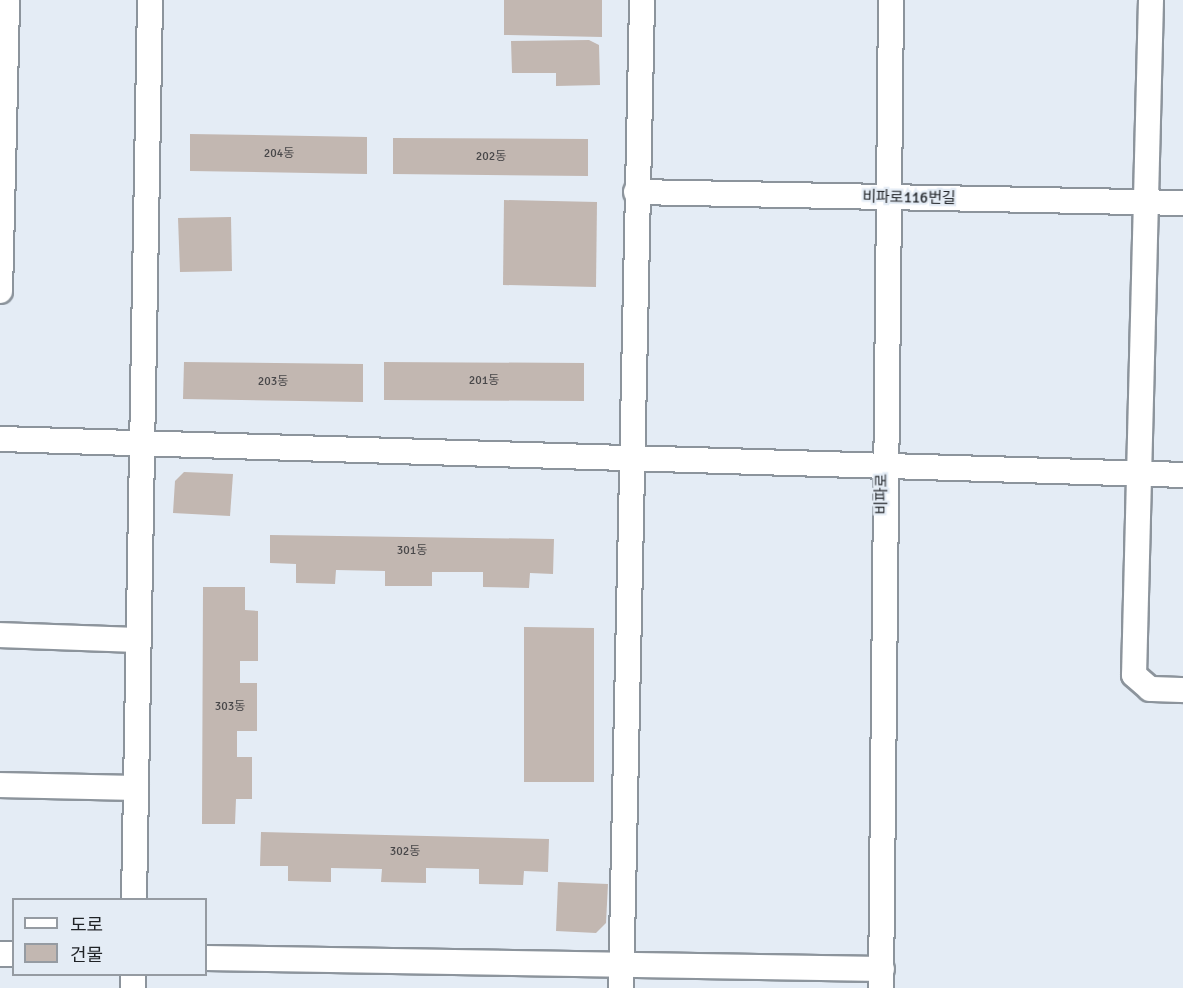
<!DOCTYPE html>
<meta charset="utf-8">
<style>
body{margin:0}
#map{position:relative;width:1183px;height:988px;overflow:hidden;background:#e4ecf5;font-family:Signika,"Noto Sans KR",sans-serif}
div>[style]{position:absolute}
.building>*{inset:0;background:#c2b7b1}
.roads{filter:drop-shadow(2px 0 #8c949c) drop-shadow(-2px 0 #8c949c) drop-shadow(0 2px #8c949c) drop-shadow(0 -2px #8c949c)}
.minor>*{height:24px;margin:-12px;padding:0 12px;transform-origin:12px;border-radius:12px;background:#fff}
span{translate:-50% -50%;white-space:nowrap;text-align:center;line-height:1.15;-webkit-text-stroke:4.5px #e4ecf5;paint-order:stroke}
.number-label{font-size:12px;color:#484749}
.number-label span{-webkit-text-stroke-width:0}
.street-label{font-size:15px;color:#1f2226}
.legend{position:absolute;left:12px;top:898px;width:195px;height:78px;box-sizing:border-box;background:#e4ecf5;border:2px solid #959ba2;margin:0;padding:8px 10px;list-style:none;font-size:18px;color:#1f2226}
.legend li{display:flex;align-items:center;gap:12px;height:30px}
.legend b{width:30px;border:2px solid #959ba2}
</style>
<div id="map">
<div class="building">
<i style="clip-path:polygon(504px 0,602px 0,602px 37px,504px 35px)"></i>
<i style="clip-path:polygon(589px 40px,599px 45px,600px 85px,556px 86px,556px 73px,512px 73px,511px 41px)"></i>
<i style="clip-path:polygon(190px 134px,367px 137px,367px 174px,190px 171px)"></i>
<i style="clip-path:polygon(393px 138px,588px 139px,588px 176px,393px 174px)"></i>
<i style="clip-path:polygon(504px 200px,597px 202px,596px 287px,503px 285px)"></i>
<i style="clip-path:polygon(231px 217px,232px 271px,180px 272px,178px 218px)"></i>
<i style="clip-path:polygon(184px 362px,363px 364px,363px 402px,183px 399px)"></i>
<i style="clip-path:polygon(384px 362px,584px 363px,584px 401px,384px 400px)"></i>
<i style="clip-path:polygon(184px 472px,233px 474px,230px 516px,173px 513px,175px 481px)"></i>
<i style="clip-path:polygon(270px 535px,554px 539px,553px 574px,530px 573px,529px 588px,483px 587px,483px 572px,432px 572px,432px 586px,385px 586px,385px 571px,336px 570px,335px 584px,296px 583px,296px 564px,270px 563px)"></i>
<i style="clip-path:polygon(203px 587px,245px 587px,245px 610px,258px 611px,258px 661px,240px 661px,240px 683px,257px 683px,257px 731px,237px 731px,237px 757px,252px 757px,252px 799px,236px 799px,235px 824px,202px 824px)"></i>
<i style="clip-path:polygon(524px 627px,594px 628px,594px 782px,524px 782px)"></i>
<i style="clip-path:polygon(261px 832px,549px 839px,548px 872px,524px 871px,523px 885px,479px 884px,479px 869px,426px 868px,426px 883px,381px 882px,382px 869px,331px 868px,331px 882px,288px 881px,288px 866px,260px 866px)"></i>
<i style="clip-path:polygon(558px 882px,608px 884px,606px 923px,596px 933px,556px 931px)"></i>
</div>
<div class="roads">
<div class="minor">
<i style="left:1151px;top:0;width:675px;rotate:91.44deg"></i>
<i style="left:1134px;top:675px;width:21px;rotate:41deg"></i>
<i style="left:1150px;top:689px;width:33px;rotate:2deg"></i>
<i style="left:636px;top:192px;width:547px;rotate:1.15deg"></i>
<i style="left:0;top:291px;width:291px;rotate:-88.6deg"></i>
<i style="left:0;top:439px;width:1184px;rotate:1.74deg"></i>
<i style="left:0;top:635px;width:139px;rotate:2.1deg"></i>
<i style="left:0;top:785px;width:136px;rotate:1.3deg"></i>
<i style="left:134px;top:900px;width:900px;rotate:-88.98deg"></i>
<i style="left:0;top:954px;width:14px"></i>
<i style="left:206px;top:958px;width:676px;rotate:0.93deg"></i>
<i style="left:133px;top:974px;width:14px;rotate:90deg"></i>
<i style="left:621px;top:988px;width:988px;rotate:-88.78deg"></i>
<i style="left:881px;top:988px;width:988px;rotate:-89.42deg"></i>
</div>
</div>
<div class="number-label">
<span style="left:279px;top:154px">204동</span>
<span style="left:491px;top:157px">202동</span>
<span style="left:484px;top:381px">201동</span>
<span style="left:273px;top:382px">203동</span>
<span style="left:412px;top:551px">301동</span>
<span style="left:230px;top:707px">303동</span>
<span style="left:405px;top:852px">302동</span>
</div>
<div class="street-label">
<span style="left:909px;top:198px;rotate:1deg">비파로116번길</span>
<span style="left:882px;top:494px;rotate:-90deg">비파로</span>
</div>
<ul class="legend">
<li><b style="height:8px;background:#fff"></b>도로</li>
<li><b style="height:16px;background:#c2b7b1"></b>건물</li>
</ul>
</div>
